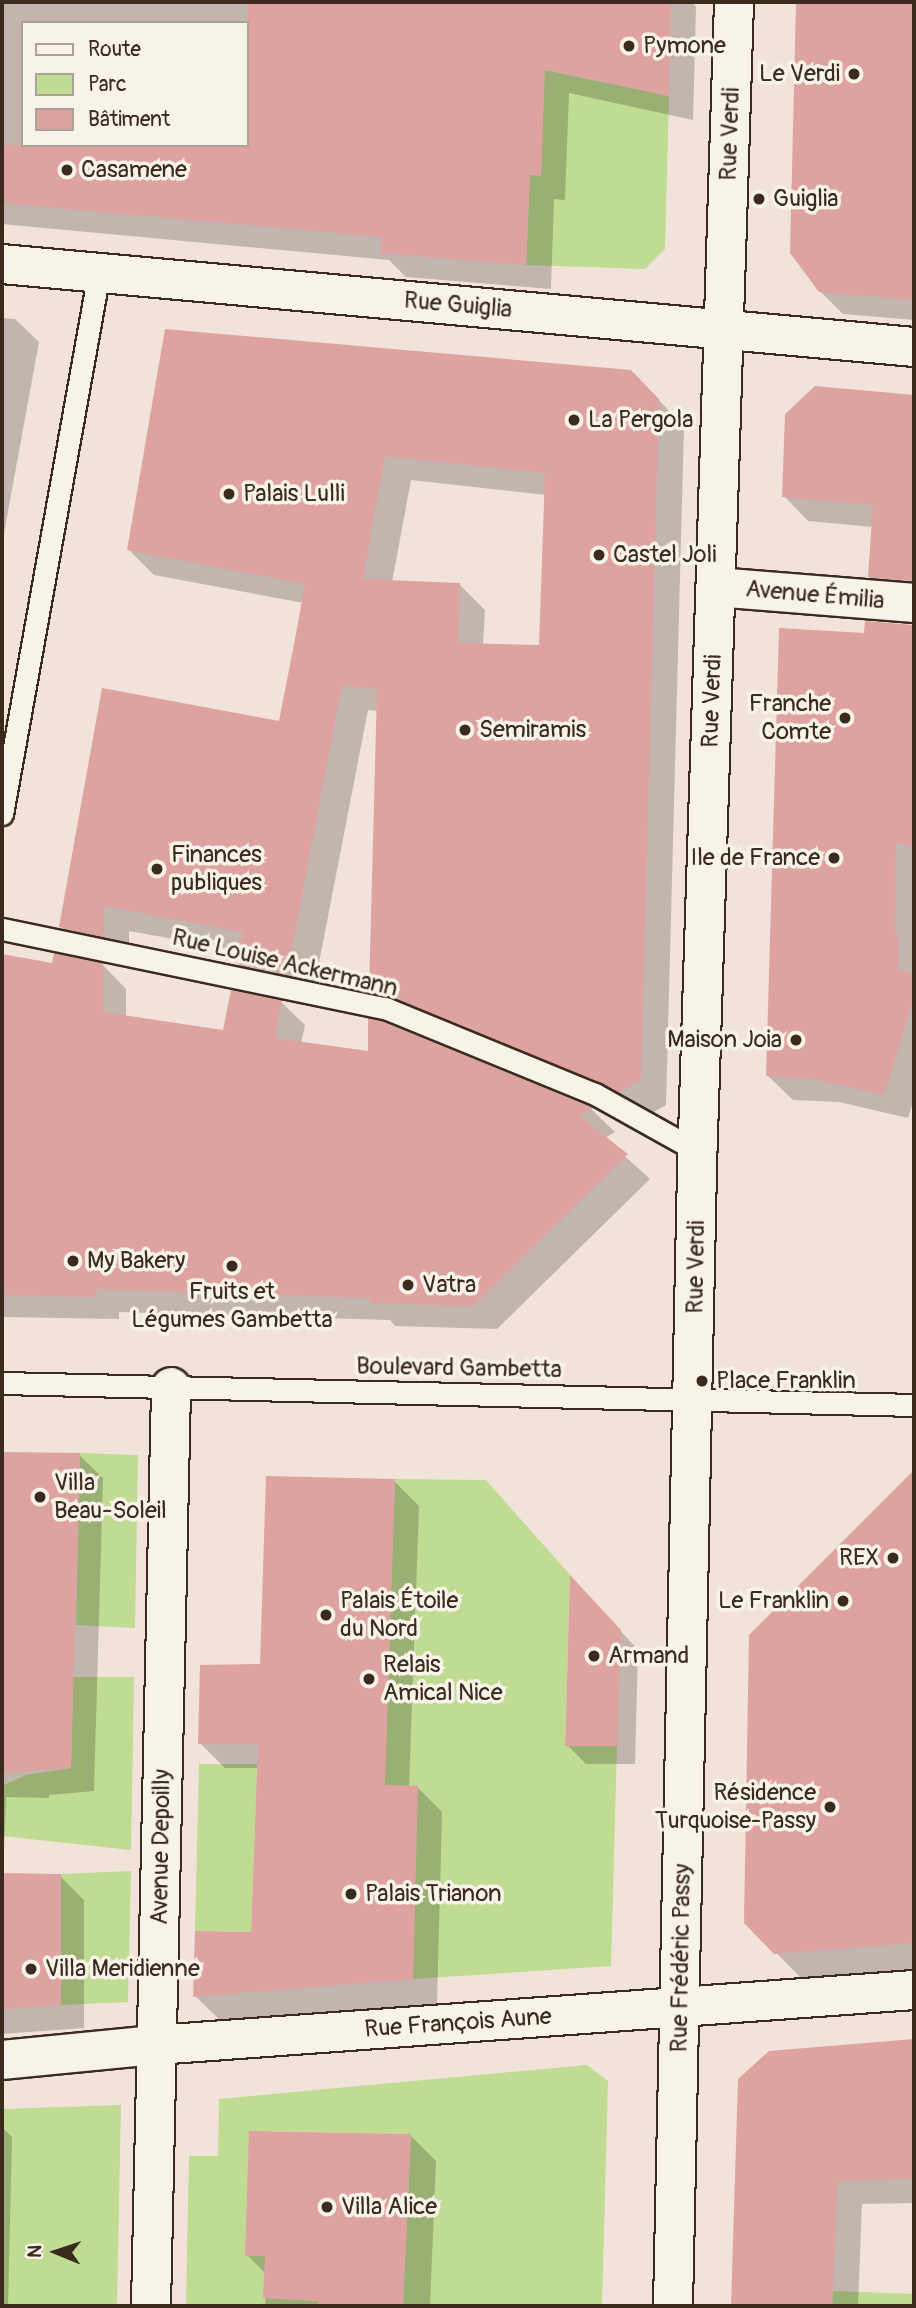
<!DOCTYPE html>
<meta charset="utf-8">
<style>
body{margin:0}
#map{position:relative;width:916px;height:2308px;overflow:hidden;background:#f2e3da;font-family:Pangolin,sans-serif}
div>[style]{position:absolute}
.green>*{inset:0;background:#c0db92}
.shadow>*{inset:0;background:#0003}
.building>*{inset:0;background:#dea3a0}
.roads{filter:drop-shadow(2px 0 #3b2a1e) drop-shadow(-2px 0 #3b2a1e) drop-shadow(0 2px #3b2a1e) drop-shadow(0 -2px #3b2a1e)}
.lane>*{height:21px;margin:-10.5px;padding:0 10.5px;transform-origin:10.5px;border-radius:10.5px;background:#f7f3e8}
.street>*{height:38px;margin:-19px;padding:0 19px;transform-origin:19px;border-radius:19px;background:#f7f3e8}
.secondary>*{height:38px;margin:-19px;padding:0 19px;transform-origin:19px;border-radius:19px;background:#f7f3e8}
.dots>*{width:19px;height:19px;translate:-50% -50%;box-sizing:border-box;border:4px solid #f7f3e8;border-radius:50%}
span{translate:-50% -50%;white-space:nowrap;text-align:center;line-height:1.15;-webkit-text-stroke:7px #f7f3e8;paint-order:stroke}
.poi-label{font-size:24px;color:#3b2a1e}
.left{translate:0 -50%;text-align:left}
.right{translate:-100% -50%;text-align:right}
.street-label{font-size:24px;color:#3b2a1e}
.frame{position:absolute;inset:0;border:4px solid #3b2a1e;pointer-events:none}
.legend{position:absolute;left:21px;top:21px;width:228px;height:126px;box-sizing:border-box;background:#f7f3e8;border:2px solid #aca397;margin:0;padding:9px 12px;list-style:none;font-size:21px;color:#3b2a1e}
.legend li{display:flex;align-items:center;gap:14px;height:35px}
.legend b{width:35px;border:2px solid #aca397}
.north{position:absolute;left:21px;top:2217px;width:70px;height:70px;-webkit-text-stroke:5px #f7f3e8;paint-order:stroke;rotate:272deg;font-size:19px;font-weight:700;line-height:28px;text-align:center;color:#3b2a1e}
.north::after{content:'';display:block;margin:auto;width:24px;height:32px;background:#3b2a1e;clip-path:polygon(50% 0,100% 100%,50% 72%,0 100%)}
</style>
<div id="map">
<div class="green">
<i style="clip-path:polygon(535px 68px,669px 96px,665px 249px,645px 269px,526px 265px,530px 175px,541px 175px,542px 153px,531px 151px)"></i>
<i style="clip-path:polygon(80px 1453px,138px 1455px,135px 1628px,76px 1625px)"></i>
<i style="clip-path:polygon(395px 1479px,486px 1480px,570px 1575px,565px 1746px,617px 1746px,611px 1966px,413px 1979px,417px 1786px,257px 1783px,251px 1932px,195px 1931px,199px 1764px,385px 1765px)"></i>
<i style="clip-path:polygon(73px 1677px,134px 1677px,131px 1850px,2px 1836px,2px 1786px,26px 1775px,71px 1768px)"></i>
<i style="clip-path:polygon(131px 1871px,128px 2002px,61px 2005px,61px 1874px)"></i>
<i style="clip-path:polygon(587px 2065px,608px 2081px,602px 2306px,399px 2306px,403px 2305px,411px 2134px,271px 2131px,264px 2298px,318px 2301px,318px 2306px,186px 2306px,189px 2156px,218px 2156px,219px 2099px)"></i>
<i style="clip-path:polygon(121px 2105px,117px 2306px,2px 2306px,2px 2109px)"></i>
<i style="clip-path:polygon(833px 2291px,914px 2294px,914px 2306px,832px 2306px)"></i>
</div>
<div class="shadow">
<i style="clip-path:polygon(evenodd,2px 2px,692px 2px,696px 7px,693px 120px,569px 93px,565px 200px,554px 199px,551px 289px,406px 277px,389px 260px,2px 224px,2px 2px,23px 23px,247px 23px,247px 145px,23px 145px,23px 23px)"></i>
<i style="clip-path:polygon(799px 2px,914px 2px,914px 320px,843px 314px,820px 291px,792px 252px)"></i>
<i style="clip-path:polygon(2px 318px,15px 319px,39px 342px,2px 544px)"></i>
<i style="clip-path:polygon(evenodd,167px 331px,657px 398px,684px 427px,666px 1105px,645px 1117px,397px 1016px,371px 991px,378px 711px,368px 710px,312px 999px,264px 989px,238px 963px,241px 951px,129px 931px,129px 961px,86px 952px,61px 927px,281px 723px,304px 603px,154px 575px,129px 550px,167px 331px,411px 480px,546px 495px,541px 647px,483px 645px,485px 610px,459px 584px,392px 582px,411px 480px)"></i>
<i style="clip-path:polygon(815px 388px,914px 396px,914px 603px,894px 601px,870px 577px,873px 527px,808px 521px,784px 496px)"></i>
<i style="clip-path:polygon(910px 626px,914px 630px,914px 1099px,908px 1118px,839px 1102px,793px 1100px,768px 1076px,865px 634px)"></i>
<i style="clip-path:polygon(2px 956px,54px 965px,103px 965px,126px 989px,126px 1017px,225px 1032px,281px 1002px,305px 1025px,301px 1043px,589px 1107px,615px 1132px,605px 1138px,650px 1179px,497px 1329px,395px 1326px,390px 1320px,119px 1312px,119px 1319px,2px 1317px)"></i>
<i style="clip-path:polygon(2px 1454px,79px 1455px,103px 1478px,94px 1791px,49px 1795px,49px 1798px,6px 1797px,3px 1875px,60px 1876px,84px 1900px,84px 2028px,2px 2034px)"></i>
<i style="clip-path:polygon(914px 1476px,914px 1970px,802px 1979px,746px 1922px,902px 1484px)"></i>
<i style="clip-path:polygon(394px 1481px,419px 1506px,409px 1787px,417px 1787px,442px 1812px,437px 2004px,220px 2020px,195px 1996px,253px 1934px,259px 1768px,225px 1768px,200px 1743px,261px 1666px)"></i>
<i style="clip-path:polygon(589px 1596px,638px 1650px,635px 1764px,586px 1764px,567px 1745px)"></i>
<i style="clip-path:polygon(914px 2041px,914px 2203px,862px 2204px,858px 2306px,733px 2306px,739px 2080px,770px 2052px)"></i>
<i style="clip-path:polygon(2px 2127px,12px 2137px,8px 2306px,2px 2306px)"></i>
<i style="clip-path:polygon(410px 2135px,436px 2161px,430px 2306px,265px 2306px,266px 2274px,247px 2255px)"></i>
</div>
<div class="building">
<i style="clip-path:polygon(247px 2px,671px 2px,669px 96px,545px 69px,541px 176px,530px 175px,526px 265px,380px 253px,381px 237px,2px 203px,2px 145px,247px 145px)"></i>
<i style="clip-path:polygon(796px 2px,914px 2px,914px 300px,819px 292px,790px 253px)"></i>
<i style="clip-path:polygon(evenodd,165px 329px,631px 370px,659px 399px,641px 1079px,619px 1092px,390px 996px,369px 991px,377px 689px,342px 685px,287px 974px,236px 964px,243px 932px,104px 906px,104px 937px,59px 927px,102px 688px,279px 721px,295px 639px,305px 584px,127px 550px,165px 329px,385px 456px,545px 473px,539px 645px,458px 643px,460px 583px,363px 579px,385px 456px)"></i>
<i style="clip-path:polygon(815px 386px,914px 395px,914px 581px,868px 577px,873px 505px,782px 497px,785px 414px)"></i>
<i style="clip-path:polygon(865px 621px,914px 625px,914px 848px,896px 842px,895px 936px,898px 936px,898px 970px,914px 974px,914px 997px,884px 1095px,813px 1079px,766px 1076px,779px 628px,864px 633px)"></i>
<i style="clip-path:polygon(54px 953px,103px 963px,103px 1012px,223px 1030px,231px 990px,282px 1000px,275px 1038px,368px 1051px,368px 1018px,381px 1021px,589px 1106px,593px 1108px,579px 1116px,628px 1154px,473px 1306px,370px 1303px,370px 1298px,96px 1289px,96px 1297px,2px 1295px,2px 954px,52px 963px)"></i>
<i style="clip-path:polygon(2px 1452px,80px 1453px,71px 1768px,2px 1773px)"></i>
<i style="clip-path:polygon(914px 1470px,914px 1943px,774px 1954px,744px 1923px,749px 1635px)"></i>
<i style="clip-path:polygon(266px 1476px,395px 1479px,385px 1785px,418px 1786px,413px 1979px,193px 1997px,195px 1931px,251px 1932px,258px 1744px,198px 1744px,200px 1665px,260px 1664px)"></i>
<i style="clip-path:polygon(570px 1575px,621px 1630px,617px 1746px,565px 1746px)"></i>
<i style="clip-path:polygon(2px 1873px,61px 1874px,61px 2005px,2px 2009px)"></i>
<i style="clip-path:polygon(914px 2039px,914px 2179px,838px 2181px,832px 2306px,731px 2306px,738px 2079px,769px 2051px)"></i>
<i style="clip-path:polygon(249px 2131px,411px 2134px,403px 2306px,318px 2306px,318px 2301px,263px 2298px,265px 2256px,245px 2256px)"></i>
</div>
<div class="roads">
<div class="lane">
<i style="left:2px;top:814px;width:551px;rotate:-79.85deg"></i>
<i style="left:2px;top:929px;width:391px;rotate:11.7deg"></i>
<i style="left:385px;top:1008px;width:227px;rotate:22.3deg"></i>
<i style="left:595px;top:1094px;width:117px;rotate:29.2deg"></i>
<i style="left:2px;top:1383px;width:912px;rotate:1.38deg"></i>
</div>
<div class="street">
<i style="left:2px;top:264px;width:916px;rotate:5.2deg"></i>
<i style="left:716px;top:587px;width:199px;rotate:4.6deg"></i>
<i style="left:2px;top:2060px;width:155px;rotate:-5.6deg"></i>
<i style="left:156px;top:2045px;width:760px;rotate:-4.15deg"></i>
<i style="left:151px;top:2306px;width:919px;rotate:-88.75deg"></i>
</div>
<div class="secondary">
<i style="left:673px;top:2306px;width:1139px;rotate:-88.79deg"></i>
<i style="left:697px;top:1167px;width:1166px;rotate:-88.18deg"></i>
</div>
</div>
<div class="dots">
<i style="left:629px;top:46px;background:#3b2a1e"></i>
<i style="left:854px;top:74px;background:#3b2a1e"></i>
<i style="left:67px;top:170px;background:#3b2a1e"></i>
<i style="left:759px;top:199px;background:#3b2a1e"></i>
<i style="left:574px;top:420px;background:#3b2a1e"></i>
<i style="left:229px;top:494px;background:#3b2a1e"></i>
<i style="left:599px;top:555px;background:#3b2a1e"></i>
<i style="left:845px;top:718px;background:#3b2a1e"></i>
<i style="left:465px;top:730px;background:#3b2a1e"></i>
<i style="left:834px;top:858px;background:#3b2a1e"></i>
<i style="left:157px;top:869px;background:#3b2a1e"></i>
<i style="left:796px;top:1040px;background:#3b2a1e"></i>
<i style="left:73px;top:1261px;background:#3b2a1e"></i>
<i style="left:232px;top:1266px;background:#3b2a1e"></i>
<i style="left:408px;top:1285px;background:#3b2a1e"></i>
<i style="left:702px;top:1381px;background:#3b2a1e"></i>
<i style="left:40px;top:1497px;background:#3b2a1e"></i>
<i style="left:893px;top:1558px;background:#3b2a1e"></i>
<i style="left:843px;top:1601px;background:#3b2a1e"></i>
<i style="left:326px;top:1615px;background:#3b2a1e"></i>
<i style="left:594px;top:1656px;background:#3b2a1e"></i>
<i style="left:369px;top:1679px;background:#3b2a1e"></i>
<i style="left:830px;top:1807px;background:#3b2a1e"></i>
<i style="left:351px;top:1894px;background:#3b2a1e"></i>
<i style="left:31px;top:1969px;background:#3b2a1e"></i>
<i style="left:327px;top:2207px;background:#3b2a1e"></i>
</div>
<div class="poi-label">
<span class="left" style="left:643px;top:46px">Pymone</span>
<span class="right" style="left:840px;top:74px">Le Verdi</span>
<span class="left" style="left:81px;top:170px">Casamene</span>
<span class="left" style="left:773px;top:199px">Guiglia</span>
<span class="left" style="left:588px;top:420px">La Pergola</span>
<span class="left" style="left:243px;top:494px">Palais Lulli</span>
<span class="left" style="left:613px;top:555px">Castel Joli</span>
<span class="right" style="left:831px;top:718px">Franche<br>Comte</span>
<span class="left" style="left:479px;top:730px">Semiramis</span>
<span class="left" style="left:171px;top:869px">Finances<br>publiques</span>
<span class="right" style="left:820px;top:858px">Ile de France</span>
<span class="right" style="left:782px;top:1040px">Maison Joia</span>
<span class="left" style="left:87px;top:1261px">My Bakery</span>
<span class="left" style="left:422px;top:1285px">Vatra</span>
<span style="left:232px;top:1306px">Fruits et<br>Légumes Gambetta</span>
<span class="left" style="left:716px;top:1381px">Place Franklin</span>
<span class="left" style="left:54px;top:1497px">Villa<br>Beau-Soleil</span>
<span class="right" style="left:879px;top:1558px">REX</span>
<span class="left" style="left:340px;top:1615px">Palais Étoile<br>du Nord</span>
<span class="right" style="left:829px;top:1601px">Le Franklin</span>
<span class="left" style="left:608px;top:1656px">Armand</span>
<span class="left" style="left:383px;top:1679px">Relais<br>Amical Nice</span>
<span class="right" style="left:816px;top:1807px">Résidence<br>Turquoise-Passy</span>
<span class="left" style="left:365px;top:1894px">Palais Trianon</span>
<span class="left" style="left:45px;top:1969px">Villa Meridienne</span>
<span class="left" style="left:341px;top:2207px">Villa Alice</span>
</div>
<div class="street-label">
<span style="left:730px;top:134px;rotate:-88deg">Rue Verdi</span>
<span style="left:458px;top:305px;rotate:5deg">Rue Guiglia</span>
<span style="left:815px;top:595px;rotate:5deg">Avenue Émilia</span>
<span style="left:712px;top:701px;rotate:-88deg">Rue Verdi</span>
<span style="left:285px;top:963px;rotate:13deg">Rue Louise Ackermann</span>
<span style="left:696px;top:1267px;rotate:-89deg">Rue Verdi</span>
<span style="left:459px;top:1368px;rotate:1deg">Boulevard Gambetta</span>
<span style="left:161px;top:1847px;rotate:-89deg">Avenue Depoilly</span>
<span style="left:681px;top:1958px;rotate:-89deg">Rue Frédéric Passy</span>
<span style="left:458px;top:2023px;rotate:-4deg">Rue François Aune</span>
</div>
<div class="frame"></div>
<ul class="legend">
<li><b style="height:9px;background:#f7f3e8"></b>Route</li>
<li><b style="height:19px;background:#c0db92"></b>Parc</li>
<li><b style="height:19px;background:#dea3a0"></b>Bâtiment</li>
</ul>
<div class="north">N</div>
</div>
